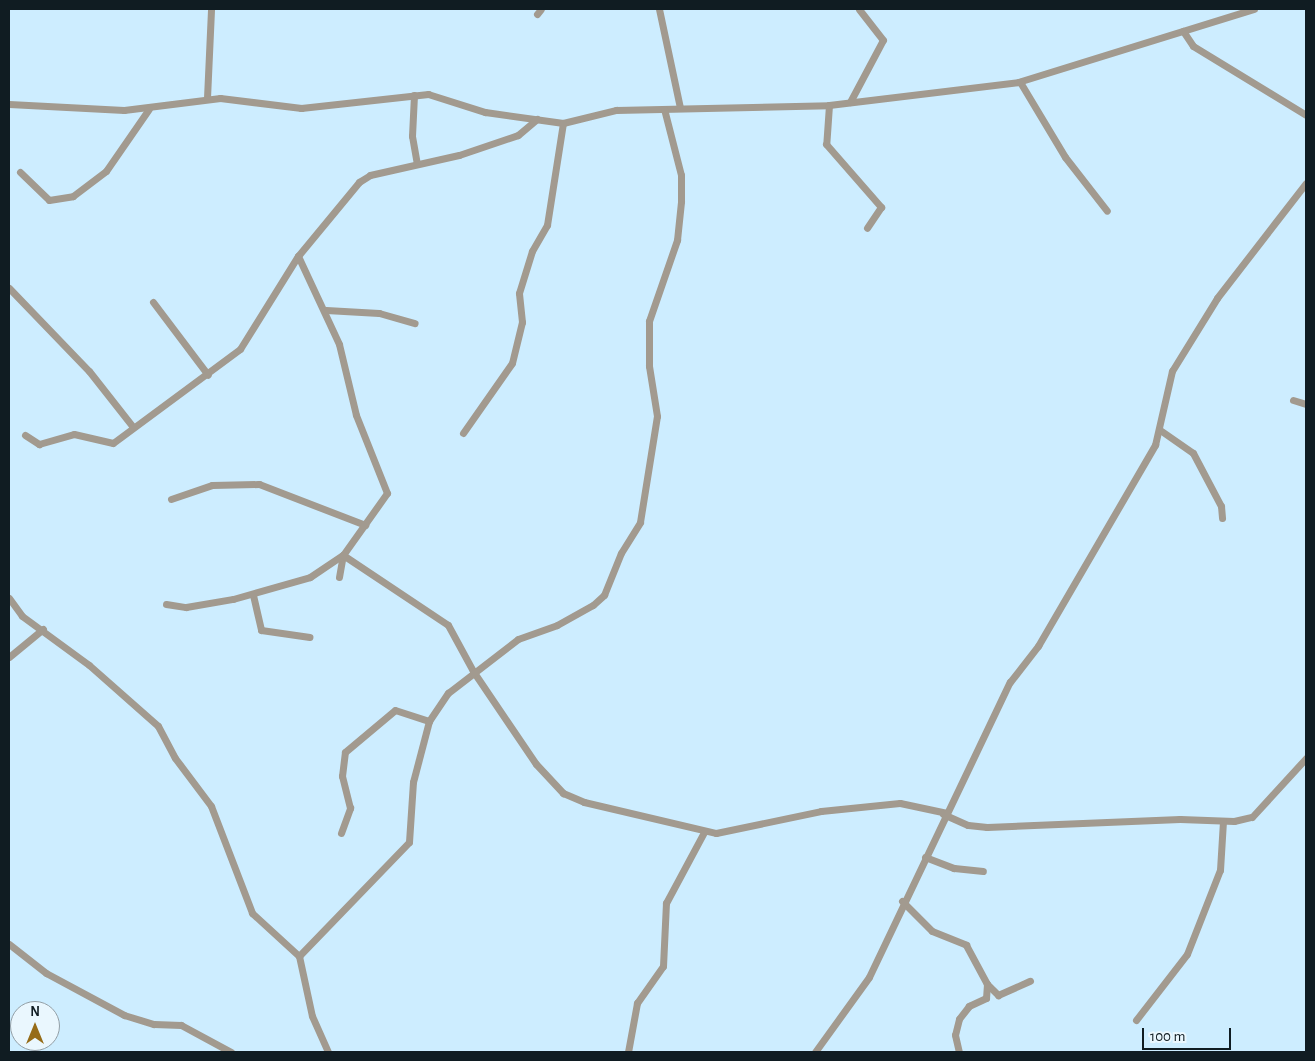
<!DOCTYPE html>
<style>
body{margin:0}
#map{position:relative;width:1315px;height:1061px;overflow:hidden;background:#cdedff;font-family:"Alegreya Sans",sans-serif}
div>[style]{position:absolute}
.minor>*{height:7px;margin:-3.5px;padding:0 3.5px;transform-origin:3.5px;border-radius:3.5px;background:#a29a8f}
span{translate:-50% -50%;white-space:nowrap;text-align:center;line-height:1.15;-webkit-text-stroke:4px #eaf7fe;paint-order:stroke}
.frame{position:absolute;inset:0;border:10px solid #101c22;pointer-events:none}
.north{position:absolute;left:10px;top:1001px;width:50px;height:50px;box-sizing:border-box;background:#eaf7fe;border:1px solid #939fa6;border-radius:50%;rotate:0deg;font-size:14px;font-weight:700;line-height:20px;text-align:center;color:#101c22}
.north::after{content:'';display:block;margin:auto;width:18px;height:22px;background:#966c18;clip-path:polygon(50% 0,100% 100%,50% 72%,0 100%)}
.scale{position:absolute;left:1142px;top:1028px;width:89px;height:22px;box-sizing:border-box;border:2px solid #101c22;border-top:0;padding-left:6px;font-size:15px;line-height:18px;white-space:nowrap;color:#101c22;-webkit-text-stroke:4px #eaf7fe;paint-order:stroke}
</style>
<div id="map">
<div class="minor">
<i style="left:659px;top:9px;width:101px;rotate:78deg"></i>
<i style="left:537px;top:14px;width:6px;rotate:-51deg"></i>
<i style="left:1183px;top:31px;width:18px;rotate:56deg"></i>
<i style="left:1193px;top:46px;width:132px;rotate:31.4deg"></i>
<i style="left:1020px;top:82px;width:87px;rotate:59deg"></i>
<i style="left:1065px;top:157px;width:68px;rotate:52.1deg"></i>
<i style="left:414px;top:95px;width:41px;rotate:92.8deg"></i>
<i style="left:412px;top:136px;width:27px;rotate:80deg"></i>
<i style="left:207px;top:98px;width:89px;rotate:-87.4deg"></i>
<i style="left:850px;top:102px;width:70px;rotate:-62deg"></i>
<i style="left:883px;top:40px;width:39px;rotate:-128deg"></i>
<i style="left:9px;top:104px;width:115px;rotate:3deg"></i>
<i style="left:124px;top:110px;width:97px;rotate:-7.1deg"></i>
<i style="left:220px;top:98px;width:82px;rotate:7deg"></i>
<i style="left:301px;top:108px;width:128px;rotate:-6.3deg"></i>
<i style="left:428px;top:94px;width:60px;rotate:17.5deg"></i>
<i style="left:485px;top:112px;width:79px;rotate:8deg"></i>
<i style="left:563px;top:123px;width:55px;rotate:-13.8deg"></i>
<i style="left:616px;top:110px;width:213px;rotate:-1.3deg"></i>
<i style="left:829px;top:105px;width:190px;rotate:-6.9deg"></i>
<i style="left:1018px;top:82px;width:247px;rotate:-17.2deg"></i>
<i style="left:829px;top:105px;width:39px;rotate:94deg"></i>
<i style="left:826px;top:144px;width:84px;rotate:48.9deg"></i>
<i style="left:881px;top:207px;width:25px;rotate:124deg"></i>
<i style="left:20px;top:172px;width:40px;rotate:44deg"></i>
<i style="left:49px;top:200px;width:24px;rotate:-9deg"></i>
<i style="left:73px;top:196px;width:41px;rotate:-37.1deg"></i>
<i style="left:106px;top:171px;width:75px;rotate:-55.3deg"></i>
<i style="left:9px;top:288px;width:115px;rotate:46.1deg"></i>
<i style="left:89px;top:371px;width:71px;rotate:51.8deg"></i>
<i style="left:153px;top:302px;width:91px;rotate:53deg"></i>
<i style="left:326px;top:310px;width:53px;rotate:3.2deg"></i>
<i style="left:379px;top:313px;width:37px;rotate:16deg"></i>
<i style="left:1293px;top:400px;width:14px;rotate:17deg"></i>
<i style="left:1160px;top:430px;width:40px;rotate:34.9deg"></i>
<i style="left:1193px;top:453px;width:60px;rotate:62.2deg"></i>
<i style="left:1221px;top:506px;width:12px;rotate:85deg"></i>
<i style="left:463px;top:433px;width:85px;rotate:-55deg"></i>
<i style="left:512px;top:363px;width:42px;rotate:-76.3deg"></i>
<i style="left:522px;top:322px;width:29px;rotate:-96deg"></i>
<i style="left:519px;top:293px;width:44px;rotate:-72.8deg"></i>
<i style="left:532px;top:251px;width:30px;rotate:-60deg"></i>
<i style="left:547px;top:225px;width:103px;rotate:-81.1deg"></i>
<i style="left:25px;top:435px;width:17px;rotate:33deg"></i>
<i style="left:39px;top:444px;width:36px;rotate:-16deg"></i>
<i style="left:74px;top:434px;width:40px;rotate:13deg"></i>
<i style="left:113px;top:443px;width:158px;rotate:-36.5deg"></i>
<i style="left:240px;top:349px;width:110px;rotate:-58.1deg"></i>
<i style="left:298px;top:256px;width:96px;rotate:-50.5deg"></i>
<i style="left:359px;top:182px;width:13px;rotate:-32deg"></i>
<i style="left:370px;top:175px;width:91px;rotate:-12.7deg"></i>
<i style="left:459px;top:155px;width:62px;rotate:-18.7deg"></i>
<i style="left:518px;top:135px;width:25px;rotate:-40deg"></i>
<i style="left:171px;top:499px;width:43px;rotate:-18.9deg"></i>
<i style="left:212px;top:485px;width:47px;rotate:-1.2deg"></i>
<i style="left:259px;top:484px;width:114px;rotate:21.1deg"></i>
<i style="left:339px;top:577px;width:22px;rotate:-80deg"></i>
<i style="left:343px;top:555px;width:126px;rotate:33.7deg"></i>
<i style="left:448px;top:625px;width:52px;rotate:61.5deg"></i>
<i style="left:473px;top:671px;width:112px;rotate:55.9deg"></i>
<i style="left:536px;top:764px;width:40px;rotate:47deg"></i>
<i style="left:563px;top:793px;width:23px;rotate:23deg"></i>
<i style="left:584px;top:802px;width:136px;rotate:13.2deg"></i>
<i style="left:716px;top:833px;width:107px;rotate:-11.8deg"></i>
<i style="left:821px;top:811px;width:79px;rotate:-5.8deg"></i>
<i style="left:900px;top:803px;width:48px;rotate:12deg"></i>
<i style="left:253px;top:595px;width:36px;rotate:77deg"></i>
<i style="left:261px;top:630px;width:49px;rotate:8.3deg"></i>
<i style="left:9px;top:598px;width:22px;rotate:54deg"></i>
<i style="left:22px;top:616px;width:83px;rotate:36.2deg"></i>
<i style="left:89px;top:665px;width:92px;rotate:41.5deg"></i>
<i style="left:158px;top:726px;width:36px;rotate:62deg"></i>
<i style="left:175px;top:758px;width:60px;rotate:53.1deg"></i>
<i style="left:211px;top:806px;width:115px;rotate:69deg"></i>
<i style="left:252px;top:913px;width:64px;rotate:42.5deg"></i>
<i style="left:299px;top:956px;width:61px;rotate:77.8deg"></i>
<i style="left:312px;top:1016px;width:39px;rotate:66deg"></i>
<i style="left:166px;top:604px;width:20px;rotate:9deg"></i>
<i style="left:186px;top:607px;width:48px;rotate:-9.7deg"></i>
<i style="left:233px;top:599px;width:80px;rotate:-15.9deg"></i>
<i style="left:310px;top:577px;width:40px;rotate:-34deg"></i>
<i style="left:343px;top:555px;width:76px;rotate:-54.6deg"></i>
<i style="left:387px;top:493px;width:84px;rotate:-111.7deg"></i>
<i style="left:356px;top:415px;width:73px;rotate:-103.5deg"></i>
<i style="left:339px;top:344px;width:97px;rotate:-115deg"></i>
<i style="left:9px;top:657px;width:44px;rotate:-39.5deg"></i>
<i style="left:943px;top:814px;width:27px;rotate:24deg"></i>
<i style="left:968px;top:825px;width:19px;rotate:6deg"></i>
<i style="left:987px;top:827px;width:193px;rotate:-2.4deg"></i>
<i style="left:1180px;top:819px;width:54px;rotate:2.1deg"></i>
<i style="left:1234px;top:821px;width:18px;rotate:-13deg"></i>
<i style="left:1252px;top:817px;width:80px;rotate:-47.5deg"></i>
<i style="left:341px;top:833px;width:27px;rotate:-70deg"></i>
<i style="left:350px;top:808px;width:33px;rotate:-104deg"></i>
<i style="left:342px;top:776px;width:24px;rotate:-83deg"></i>
<i style="left:345px;top:752px;width:65px;rotate:-40deg"></i>
<i style="left:395px;top:710px;width:36px;rotate:18deg"></i>
<i style="left:925px;top:857px;width:31px;rotate:21deg"></i>
<i style="left:954px;top:868px;width:29px;rotate:6deg"></i>
<i style="left:902px;top:901px;width:42px;rotate:45deg"></i>
<i style="left:932px;top:931px;width:37px;rotate:22deg"></i>
<i style="left:966px;top:945px;width:44px;rotate:61.7deg"></i>
<i style="left:987px;top:984px;width:14px;rotate:94deg"></i>
<i style="left:986px;top:998px;width:19px;rotate:155deg"></i>
<i style="left:969px;top:1006px;width:16px;rotate:128deg"></i>
<i style="left:959px;top:1019px;width:16px;rotate:104deg"></i>
<i style="left:955px;top:1035px;width:17px;rotate:77deg"></i>
<i style="left:9px;top:944px;width:47px;rotate:38.1deg"></i>
<i style="left:46px;top:973px;width:89px;rotate:28.3deg"></i>
<i style="left:124px;top:1015px;width:31px;rotate:17deg"></i>
<i style="left:154px;top:1024px;width:27px;rotate:2deg"></i>
<i style="left:181px;top:1025px;width:57px;rotate:28.4deg"></i>
<i style="left:299px;top:956px;width:158px;rotate:-46deg"></i>
<i style="left:409px;top:842px;width:60px;rotate:-86.2deg"></i>
<i style="left:413px;top:782px;width:63px;rotate:-75.3deg"></i>
<i style="left:429px;top:721px;width:34px;rotate:-56deg"></i>
<i style="left:448px;top:693px;width:88px;rotate:-37.6deg"></i>
<i style="left:518px;top:639px;width:41px;rotate:-19.7deg"></i>
<i style="left:557px;top:625px;width:41px;rotate:-29.1deg"></i>
<i style="left:593px;top:605px;width:15px;rotate:-42deg"></i>
<i style="left:604px;top:595px;width:45px;rotate:-68deg"></i>
<i style="left:621px;top:553px;width:36px;rotate:-58deg"></i>
<i style="left:640px;top:522px;width:107px;rotate:-80.9deg"></i>
<i style="left:657px;top:416px;width:51px;rotate:-99.1deg"></i>
<i style="left:649px;top:366px;width:45px;rotate:-90deg"></i>
<i style="left:649px;top:321px;width:86px;rotate:-70.9deg"></i>
<i style="left:677px;top:240px;width:39px;rotate:-84deg"></i>
<i style="left:681px;top:201px;width:26px;rotate:-90deg"></i>
<i style="left:681px;top:175px;width:68px;rotate:-104.4deg"></i>
<i style="left:987px;top:984px;width:16px;rotate:45deg"></i>
<i style="left:998px;top:995px;width:35px;rotate:-24deg"></i>
<i style="left:1136px;top:1020px;width:83px;rotate:-52.3deg"></i>
<i style="left:1187px;top:954px;width:90px;rotate:-68.6deg"></i>
<i style="left:1220px;top:870px;width:49px;rotate:-86.5deg"></i>
<i style="left:628px;top:1052px;width:50px;rotate:-79.6deg"></i>
<i style="left:637px;top:1003px;width:45px;rotate:-54.9deg"></i>
<i style="left:663px;top:966px;width:63px;rotate:-87.3deg"></i>
<i style="left:666px;top:903px;width:81px;rotate:-61.8deg"></i>
<i style="left:815px;top:1052px;width:92px;rotate:-54.2deg"></i>
<i style="left:869px;top:977px;width:327px;rotate:-64.5deg"></i>
<i style="left:1010px;top:682px;width:46px;rotate:-52.1deg"></i>
<i style="left:1038px;top:646px;width:233px;rotate:-59.8deg"></i>
<i style="left:1155px;top:445px;width:76px;rotate:-77.1deg"></i>
<i style="left:1172px;top:371px;width:86px;rotate:-58.3deg"></i>
<i style="left:1217px;top:298px;width:145px;rotate:-52.3deg"></i>
</div>
<div class="frame"></div>
<div class="north">N</div>
<div class="scale">100 m</div>
</div>
